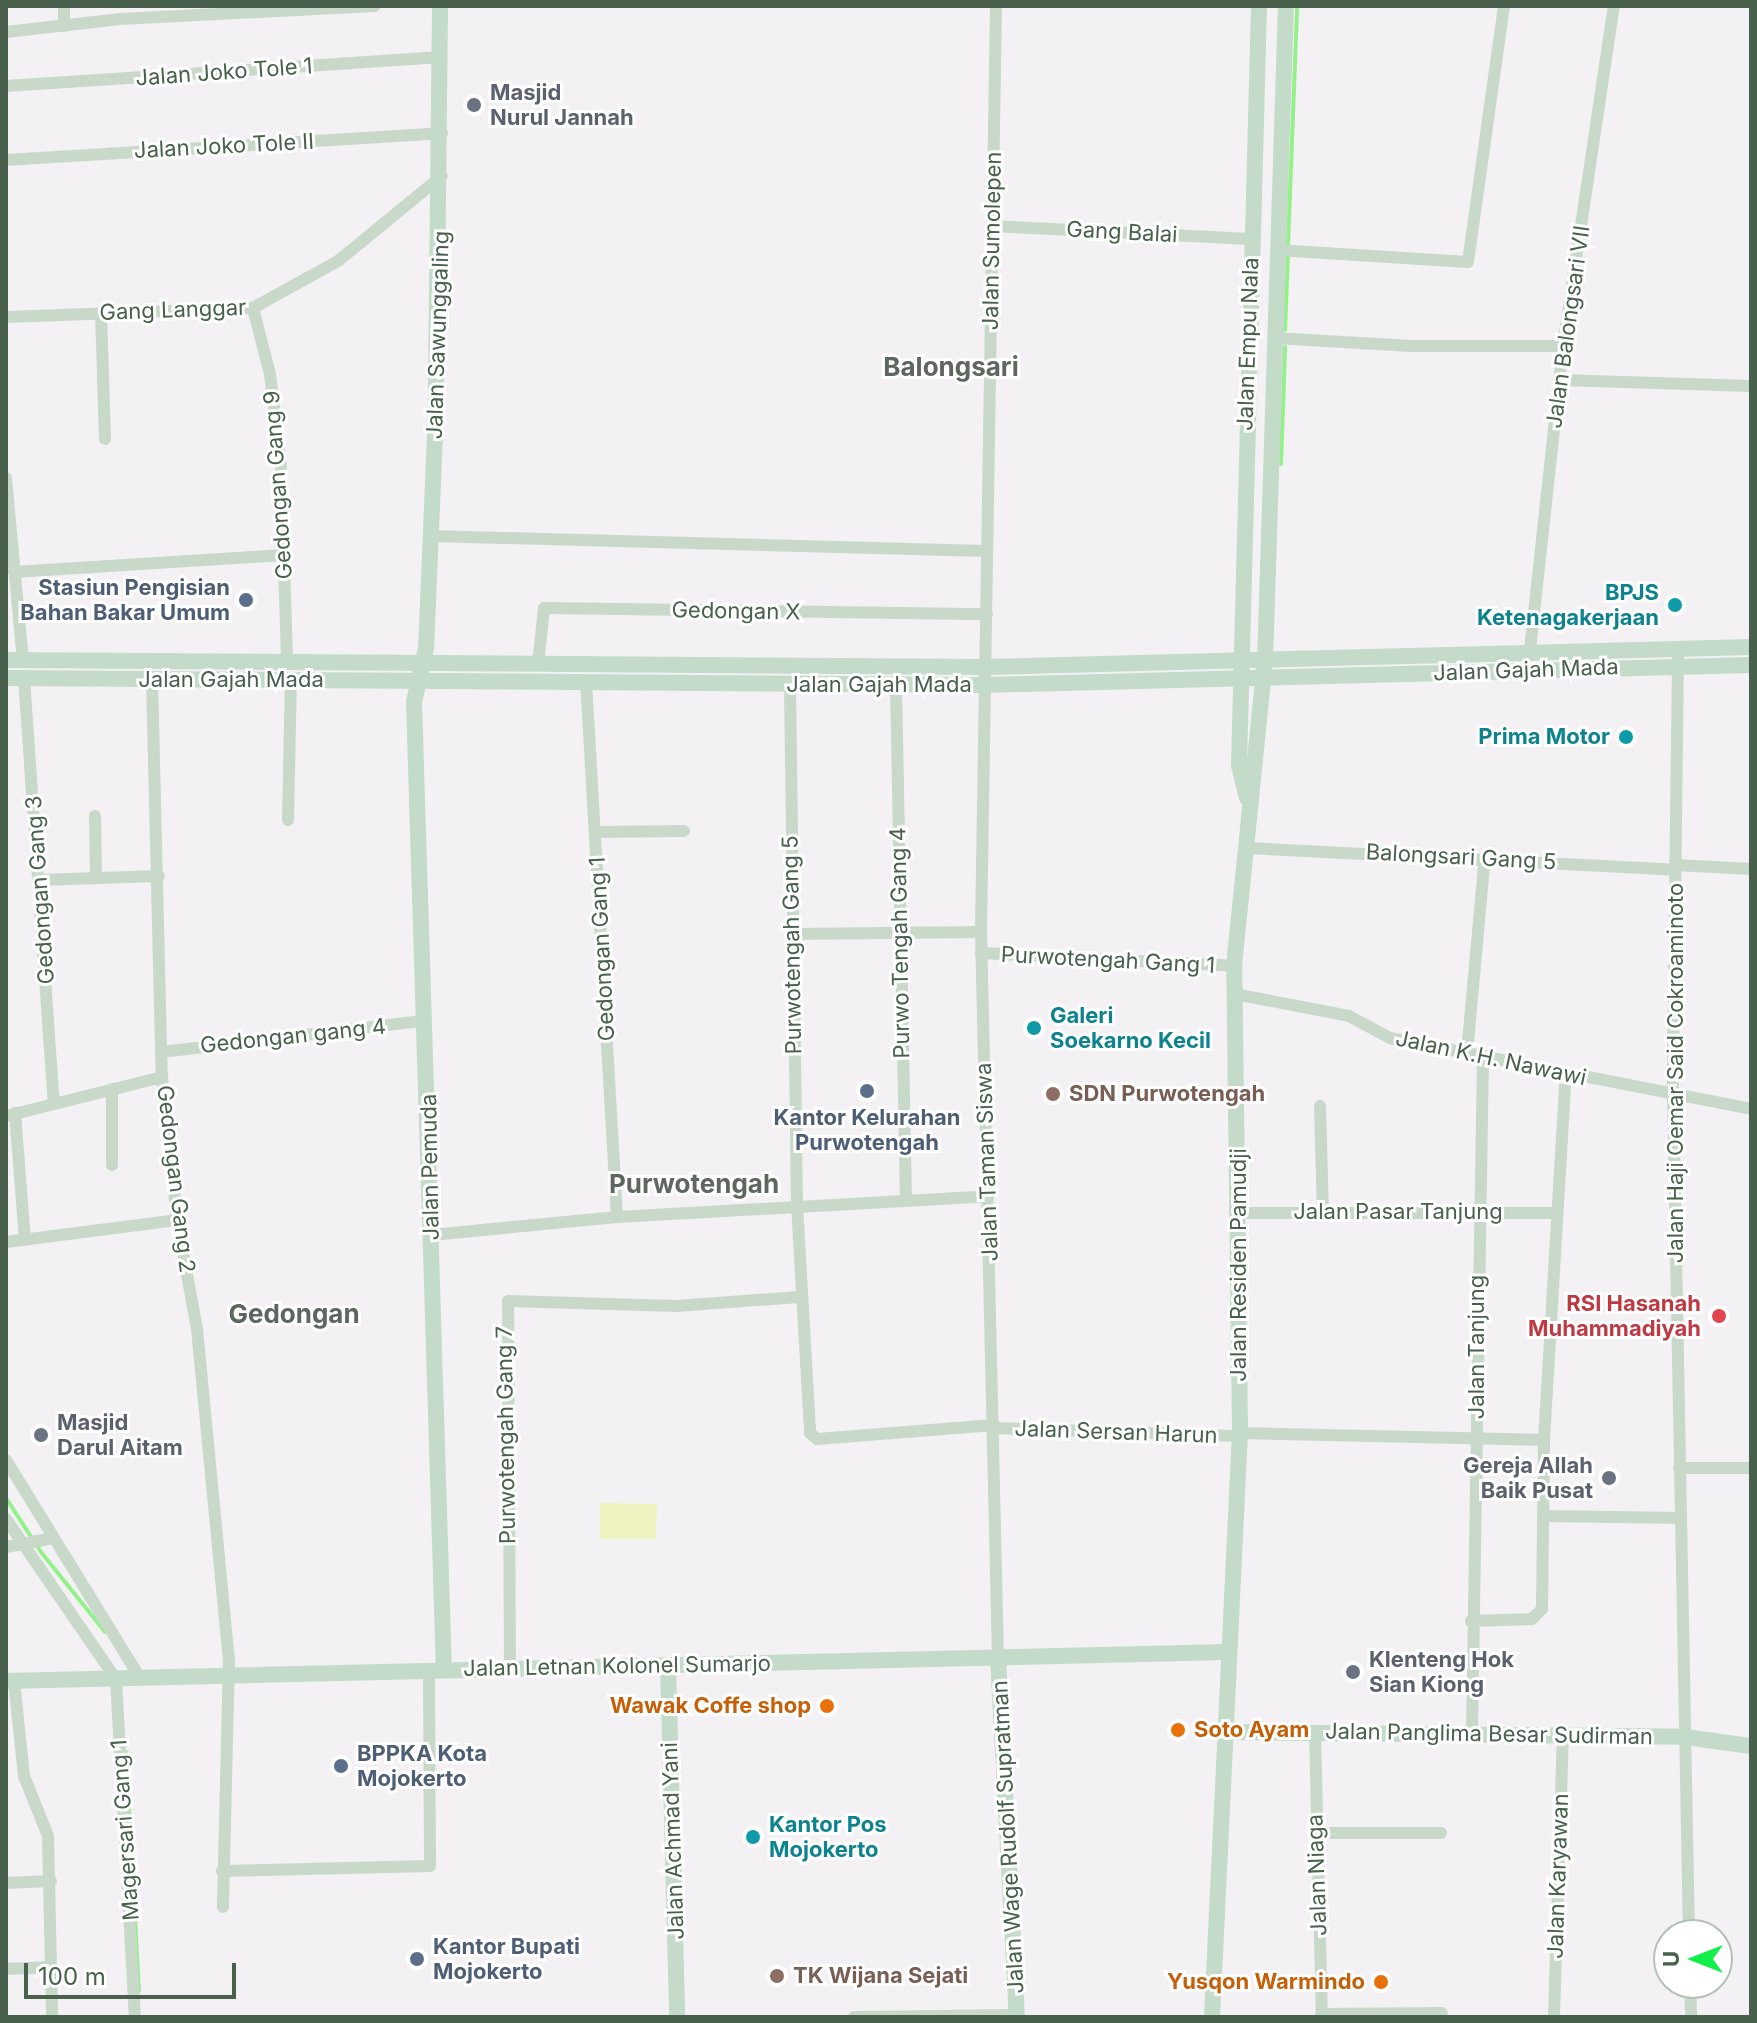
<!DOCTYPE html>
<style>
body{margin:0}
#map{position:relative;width:1757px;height:2023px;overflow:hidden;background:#f3f1f4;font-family:Inter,sans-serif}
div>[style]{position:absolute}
.green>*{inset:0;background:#eef2bf}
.stream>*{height:4px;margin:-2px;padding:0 2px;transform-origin:2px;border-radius:2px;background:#94f18a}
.street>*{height:12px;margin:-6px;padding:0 6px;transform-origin:6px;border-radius:6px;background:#c8d9ca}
.secondary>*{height:16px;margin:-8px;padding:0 8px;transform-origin:8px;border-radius:8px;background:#c3dbc8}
.dots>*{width:22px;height:22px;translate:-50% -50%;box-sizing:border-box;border:4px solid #fff;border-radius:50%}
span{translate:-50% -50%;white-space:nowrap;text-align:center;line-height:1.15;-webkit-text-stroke:6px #fff;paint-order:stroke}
.street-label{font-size:22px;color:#48604c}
.worship-label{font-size:22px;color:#5b616d;font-weight:700}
.left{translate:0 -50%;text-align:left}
.right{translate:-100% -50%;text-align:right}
.service-label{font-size:22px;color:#4e5e75;font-weight:700}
.culture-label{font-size:22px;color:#0d838f;font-weight:700}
.education-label{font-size:22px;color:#785e54;font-weight:700}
.health-label{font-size:22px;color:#be3a42;font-weight:700}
.food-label{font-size:22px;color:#c56008;font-weight:700}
.quarter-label{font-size:26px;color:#5d6760;font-weight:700}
.frame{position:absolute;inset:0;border:8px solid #48604c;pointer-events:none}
.north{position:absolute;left:1653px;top:1919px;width:80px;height:80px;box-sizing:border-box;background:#fff;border:2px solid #b6bfb7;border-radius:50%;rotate:270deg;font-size:22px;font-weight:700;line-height:32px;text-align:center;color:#48604c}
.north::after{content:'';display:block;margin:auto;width:28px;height:36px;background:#10ef4a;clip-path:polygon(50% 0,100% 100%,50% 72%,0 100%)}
.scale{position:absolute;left:24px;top:1963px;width:212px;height:36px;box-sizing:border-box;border:4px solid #48604c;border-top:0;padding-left:10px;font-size:24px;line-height:28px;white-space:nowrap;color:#48604c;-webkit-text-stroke:6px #fff;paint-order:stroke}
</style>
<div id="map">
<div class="green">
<i style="clip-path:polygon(600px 1503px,657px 1504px,656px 1539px,600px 1539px)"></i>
</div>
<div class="stream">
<i style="left:1288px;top:245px;width:239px;rotate:-87.8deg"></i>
<i style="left:1285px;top:330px;width:75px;rotate:-87.7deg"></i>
<i style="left:1281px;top:464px;width:117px;rotate:-88deg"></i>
<i style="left:6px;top:1498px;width:64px;rotate:57.1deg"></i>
<i style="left:41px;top:1552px;width:102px;rotate:51.3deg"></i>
<i style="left:126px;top:1752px;width:239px;rotate:86.9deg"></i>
</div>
<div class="street">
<i style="left:64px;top:6px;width:20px;rotate:90deg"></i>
<i style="left:996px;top:6px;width:926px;rotate:90.93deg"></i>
<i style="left:981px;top:932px;width:725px;rotate:88.66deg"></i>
<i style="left:6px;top:32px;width:115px;rotate:-6.5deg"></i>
<i style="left:120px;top:19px;width:255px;rotate:-2.9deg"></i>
<i style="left:6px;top:86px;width:436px;rotate:-3.8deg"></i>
<i style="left:6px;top:160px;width:437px;rotate:-3.5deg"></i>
<i style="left:993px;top:226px;width:258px;rotate:2.9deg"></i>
<i style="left:1277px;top:250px;width:191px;rotate:3.6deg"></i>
<i style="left:1468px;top:262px;width:259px;rotate:-82deg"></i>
<i style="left:253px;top:308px;width:68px;rotate:75.6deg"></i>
<i style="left:270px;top:374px;width:95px;rotate:83.3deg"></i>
<i style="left:281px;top:468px;width:195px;rotate:88.2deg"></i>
<i style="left:101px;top:312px;width:127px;rotate:88.2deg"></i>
<i style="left:6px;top:317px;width:247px;rotate:-2.1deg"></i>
<i style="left:253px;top:308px;width:97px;rotate:-28.9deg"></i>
<i style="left:338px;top:261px;width:134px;rotate:-39.3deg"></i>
<i style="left:1275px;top:338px;width:136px;rotate:3.4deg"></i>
<i style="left:1411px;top:346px;width:152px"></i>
<i style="left:1560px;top:380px;width:191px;rotate:1.8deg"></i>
<i style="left:6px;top:478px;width:184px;rotate:84.7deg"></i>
<i style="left:431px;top:536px;width:555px;rotate:1.55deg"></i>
<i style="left:14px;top:572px;width:272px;rotate:-3.6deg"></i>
<i style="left:1530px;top:650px;width:306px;rotate:-83.8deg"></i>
<i style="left:1563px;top:346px;width:344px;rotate:-81.5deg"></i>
<i style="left:1678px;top:658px;width:437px;rotate:90.7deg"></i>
<i style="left:1673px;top:1095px;width:840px;rotate:88.91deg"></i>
<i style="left:538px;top:665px;width:57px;rotate:-84deg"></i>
<i style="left:544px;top:608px;width:443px;rotate:0.8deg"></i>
<i style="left:24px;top:678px;width:425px;rotate:86deg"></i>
<i style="left:152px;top:679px;width:398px;rotate:88.6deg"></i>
<i style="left:162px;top:1077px;width:144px;rotate:84deg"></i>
<i style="left:177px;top:1220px;width:111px;rotate:79.6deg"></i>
<i style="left:197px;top:1329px;width:332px;rotate:84.5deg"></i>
<i style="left:229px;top:1659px;width:248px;rotate:91.4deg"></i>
<i style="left:586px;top:681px;width:537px;rotate:86.69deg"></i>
<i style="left:790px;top:685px;width:520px;rotate:89.23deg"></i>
<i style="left:797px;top:1205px;width:228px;rotate:86.7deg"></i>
<i style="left:810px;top:1433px;width:9px;rotate:41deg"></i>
<i style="left:817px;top:1439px;width:178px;rotate:-4.5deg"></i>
<i style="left:896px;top:685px;width:516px;rotate:88.89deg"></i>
<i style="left:95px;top:816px;width:62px;rotate:89.1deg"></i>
<i style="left:288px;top:820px;width:140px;rotate:-88.8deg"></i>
<i style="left:596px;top:832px;width:88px;rotate:-0.7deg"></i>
<i style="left:1246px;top:848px;width:431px;rotate:2.9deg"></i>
<i style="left:1676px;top:865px;width:75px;rotate:3.1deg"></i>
<i style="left:39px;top:880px;width:120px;rotate:-1.9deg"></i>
<i style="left:792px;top:934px;width:189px;rotate:-0.6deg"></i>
<i style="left:981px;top:953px;width:253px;rotate:2.9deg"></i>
<i style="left:1235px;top:994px;width:116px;rotate:10.9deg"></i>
<i style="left:1349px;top:1016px;width:47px;rotate:28.2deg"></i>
<i style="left:1390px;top:1038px;width:368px;rotate:11.1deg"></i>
<i style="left:162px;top:1052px;width:263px;rotate:-6.8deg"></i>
<i style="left:1467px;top:1053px;width:197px;rotate:-84.8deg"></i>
<i style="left:112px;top:1089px;width:76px;rotate:90deg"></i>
<i style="left:1320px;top:1106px;width:105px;rotate:88.4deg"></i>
<i style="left:15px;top:1113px;width:127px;rotate:85.5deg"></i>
<i style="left:6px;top:1116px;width:161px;rotate:-14deg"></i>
<i style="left:1239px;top:1213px;width:318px"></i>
<i style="left:431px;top:1235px;width:187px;rotate:-5.5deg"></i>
<i style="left:617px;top:1217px;width:372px;rotate:-3.2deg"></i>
<i style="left:6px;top:1242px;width:172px;rotate:-7.3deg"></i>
<i style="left:994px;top:1428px;width:245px;rotate:1.9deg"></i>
<i style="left:1240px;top:1433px;width:304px;rotate:1.3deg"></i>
<i style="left:6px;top:1460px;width:256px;rotate:58.4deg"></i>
<i style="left:1679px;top:1468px;width:72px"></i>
<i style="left:1544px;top:1516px;width:137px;rotate:0.8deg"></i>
<i style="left:6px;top:1519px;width:194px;rotate:55.5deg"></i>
<i style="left:116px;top:1679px;width:339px;rotate:86.8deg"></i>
<i style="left:6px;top:1547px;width:48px;rotate:-10.8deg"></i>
<i style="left:1471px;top:1621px;width:61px;rotate:-1.9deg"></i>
<i style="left:1532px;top:1619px;width:14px;rotate:-45deg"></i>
<i style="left:1542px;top:1609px;width:169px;rotate:-89.3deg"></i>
<i style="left:1544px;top:1440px;width:367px;rotate:-86.6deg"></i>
<i style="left:510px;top:1669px;width:368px;rotate:-90.3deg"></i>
<i style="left:508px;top:1301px;width:168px;rotate:1.7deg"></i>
<i style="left:676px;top:1306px;width:124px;rotate:-4.2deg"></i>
<i style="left:14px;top:1681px;width:96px;rotate:84deg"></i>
<i style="left:24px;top:1776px;width:65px;rotate:68.2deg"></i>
<i style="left:48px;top:1836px;width:181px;rotate:88.7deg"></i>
<i style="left:1315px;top:1733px;width:284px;rotate:88.6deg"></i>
<i style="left:1472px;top:1734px;width:679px;rotate:-89.07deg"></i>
<i style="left:1315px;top:1833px;width:126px"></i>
<i style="left:222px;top:1871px;width:208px;rotate:-1.4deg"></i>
<i style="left:430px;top:1866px;width:195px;rotate:-90.3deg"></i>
<i style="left:6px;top:1883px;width:45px;rotate:-2.5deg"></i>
<i style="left:6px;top:1969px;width:45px;rotate:-2.5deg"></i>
<i style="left:1690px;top:1983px;width:34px;rotate:88deg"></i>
<i style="left:1321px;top:2014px;width:121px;rotate:-0.5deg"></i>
<i style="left:854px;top:2017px;width:163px;rotate:-0.7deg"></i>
<i style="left:1554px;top:2017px;width:282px;rotate:-88.2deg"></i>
</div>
<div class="secondary">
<i style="left:440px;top:6px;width:405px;rotate:90.6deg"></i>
<i style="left:436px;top:411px;width:237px;rotate:92.4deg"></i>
<i style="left:426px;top:648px;width:55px;rotate:102.5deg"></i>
<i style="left:414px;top:702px;width:969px;rotate:88.23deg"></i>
<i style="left:6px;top:660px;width:981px;rotate:0.41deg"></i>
<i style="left:987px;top:667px;width:764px;rotate:-1.5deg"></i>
<i style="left:6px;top:678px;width:977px;rotate:0.41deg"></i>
<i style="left:983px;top:685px;width:768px;rotate:-1.49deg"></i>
<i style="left:1247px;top:798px;width:34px;rotate:-104deg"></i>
<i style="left:1239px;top:765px;width:759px;rotate:-88.49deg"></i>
<i style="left:998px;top:1657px;width:361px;rotate:87deg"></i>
<i style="left:668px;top:1665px;width:352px;rotate:88.5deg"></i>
<i style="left:6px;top:1681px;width:1222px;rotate:-1.36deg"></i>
<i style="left:1226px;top:1732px;width:459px;rotate:0.6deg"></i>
<i style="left:1685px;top:1737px;width:67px;rotate:7.8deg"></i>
<i style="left:1212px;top:2017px;width:585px;rotate:-87.26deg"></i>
<i style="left:1240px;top:1433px;width:467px;rotate:-90.7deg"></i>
<i style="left:1234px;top:966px;width:306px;rotate:-84.2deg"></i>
<i style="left:1265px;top:662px;width:656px;rotate:-88.17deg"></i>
</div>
<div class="dots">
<i style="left:474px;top:105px;background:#6b7280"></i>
<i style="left:246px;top:600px;background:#5c6f8a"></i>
<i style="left:1675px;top:605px;background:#0f9aa8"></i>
<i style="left:1626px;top:737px;background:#0f9aa8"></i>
<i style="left:1034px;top:1028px;background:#0f9aa8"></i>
<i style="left:867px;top:1091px;background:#5c6f8a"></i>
<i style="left:1053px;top:1094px;background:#8d6e63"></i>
<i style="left:1719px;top:1316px;background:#e0444e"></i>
<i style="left:41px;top:1435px;background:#6b7280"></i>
<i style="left:1609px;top:1478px;background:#6b7280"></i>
<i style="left:1353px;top:1672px;background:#6b7280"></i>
<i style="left:827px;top:1706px;background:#e8710a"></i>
<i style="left:1178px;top:1730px;background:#e8710a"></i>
<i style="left:341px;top:1766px;background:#5c6f8a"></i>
<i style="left:753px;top:1837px;background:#0f9aa8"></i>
<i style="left:417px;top:1959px;background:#5c6f8a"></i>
<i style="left:777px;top:1976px;background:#8d6e63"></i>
<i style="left:1381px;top:1982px;background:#e8710a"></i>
</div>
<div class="street-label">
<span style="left:224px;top:72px;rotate:-4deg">Jalan Joko Tole 1</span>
<span style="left:224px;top:146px;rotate:-3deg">Jalan Joko Tole II</span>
<span style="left:1122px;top:232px;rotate:3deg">Gang Balai</span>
<span style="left:992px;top:241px;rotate:-89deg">Jalan Sumolepen</span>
<span style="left:173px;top:310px;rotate:-2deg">Gang Langgar</span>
<span style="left:1568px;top:327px;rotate:-82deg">Jalan Balongsari VII</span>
<span style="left:438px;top:335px;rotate:-88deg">Jalan Sawunggaling</span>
<span style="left:1248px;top:344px;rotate:-88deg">Jalan Empu Nala</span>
<span style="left:278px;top:485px;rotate:-94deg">Gedongan Gang 9</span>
<span style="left:736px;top:611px;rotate:1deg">Gedongan X</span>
<span style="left:1526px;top:670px;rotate:-2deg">Jalan Gajah Mada</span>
<span style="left:231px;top:680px">Jalan Gajah Mada</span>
<span style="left:879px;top:685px">Jalan Gajah Mada</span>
<span style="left:1461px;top:857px;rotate:3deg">Balongsari Gang 5</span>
<span style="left:40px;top:890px;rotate:-94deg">Gedongan Gang 3</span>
<span style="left:900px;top:943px;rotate:-91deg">Purwo Tengah Gang 4</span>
<span style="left:792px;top:945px;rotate:-91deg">Purwotengah Gang 5</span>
<span style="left:602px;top:949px;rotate:-93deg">Gedongan Gang 1</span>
<span style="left:1108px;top:960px;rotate:3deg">Purwotengah Gang 1</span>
<span style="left:293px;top:1036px;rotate:-6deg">Gedongan gang 4</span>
<span style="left:1491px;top:1058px;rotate:12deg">Jalan K.H. Nawawi</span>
<span style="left:1676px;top:1073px;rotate:-90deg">Jalan Haji Oemar Said Cokroaminoto</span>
<span style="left:987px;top:1162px;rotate:-92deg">Jalan Taman Siswa</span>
<span style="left:430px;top:1167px;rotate:-91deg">Jalan Pemuda</span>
<span style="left:176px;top:1179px;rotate:83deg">Gedongan Gang 2</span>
<span style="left:1398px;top:1212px">Jalan Pasar Tanjung</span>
<span style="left:1239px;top:1265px;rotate:-90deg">Jalan Residen Pamudji</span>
<span style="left:1477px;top:1347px;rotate:-90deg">Jalan Tanjung</span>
<span style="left:1116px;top:1432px;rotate:2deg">Jalan Sersan Harun</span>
<span style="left:506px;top:1435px;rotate:-91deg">Purwotengah Gang 7</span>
<span style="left:617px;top:1666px;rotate:-1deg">Jalan Letnan Kolonel Sumarjo</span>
<span style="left:1489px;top:1734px;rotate:1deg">Jalan Panglima Besar Sudirman</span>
<span style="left:125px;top:1830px;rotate:-94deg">Magersari Gang 1</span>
<span style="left:1008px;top:1837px;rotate:-93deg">Jalan Wage Rudolf Supratman</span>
<span style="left:673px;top:1841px;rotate:-92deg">Jalan Achmad Yani</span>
<span style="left:1317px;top:1875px;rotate:-92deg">Jalan Niaga</span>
<span style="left:1558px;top:1876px;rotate:-88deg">Jalan Karyawan</span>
</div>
<div class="worship-label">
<span class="left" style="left:490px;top:105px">Masjid<br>Nurul Jannah</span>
<span class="left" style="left:57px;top:1435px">Masjid<br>Darul Aitam</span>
<span class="right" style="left:1593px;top:1478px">Gereja Allah<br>Baik Pusat</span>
<span class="left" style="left:1369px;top:1672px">Klenteng Hok<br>Sian Kiong</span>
</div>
<div class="service-label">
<span class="right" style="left:230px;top:600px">Stasiun Pengisian<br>Bahan Bakar Umum</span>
<span style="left:867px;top:1130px">Kantor Kelurahan<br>Purwotengah</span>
<span class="left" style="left:357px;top:1766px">BPPKA Kota<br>Mojokerto</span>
<span class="left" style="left:433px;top:1959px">Kantor Bupati<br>Mojokerto</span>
</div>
<div class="culture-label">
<span class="right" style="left:1659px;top:605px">BPJS<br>Ketenagakerjaan</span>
<span class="right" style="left:1610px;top:737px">Prima Motor</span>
<span class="left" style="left:1050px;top:1028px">Galeri<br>Soekarno Kecil</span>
<span class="left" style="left:769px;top:1837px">Kantor Pos<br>Mojokerto</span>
</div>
<div class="education-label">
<span class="left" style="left:1069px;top:1094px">SDN Purwotengah</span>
<span class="left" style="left:793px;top:1976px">TK Wijana Sejati</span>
</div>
<div class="health-label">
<span class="right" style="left:1701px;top:1316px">RSI Hasanah<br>Muhammadiyah</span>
</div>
<div class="food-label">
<span class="right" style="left:811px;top:1706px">Wawak Coffe shop</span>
<span class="left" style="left:1194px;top:1730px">Soto Ayam</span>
<span class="right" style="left:1365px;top:1982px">Yusqon Warmindo</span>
</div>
<div class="quarter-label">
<span style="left:951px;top:367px">Balongsari</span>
<span style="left:694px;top:1184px">Purwotengah</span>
<span style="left:294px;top:1314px">Gedongan</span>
</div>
<div class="frame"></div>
<div class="north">U</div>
<div class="scale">100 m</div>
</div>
